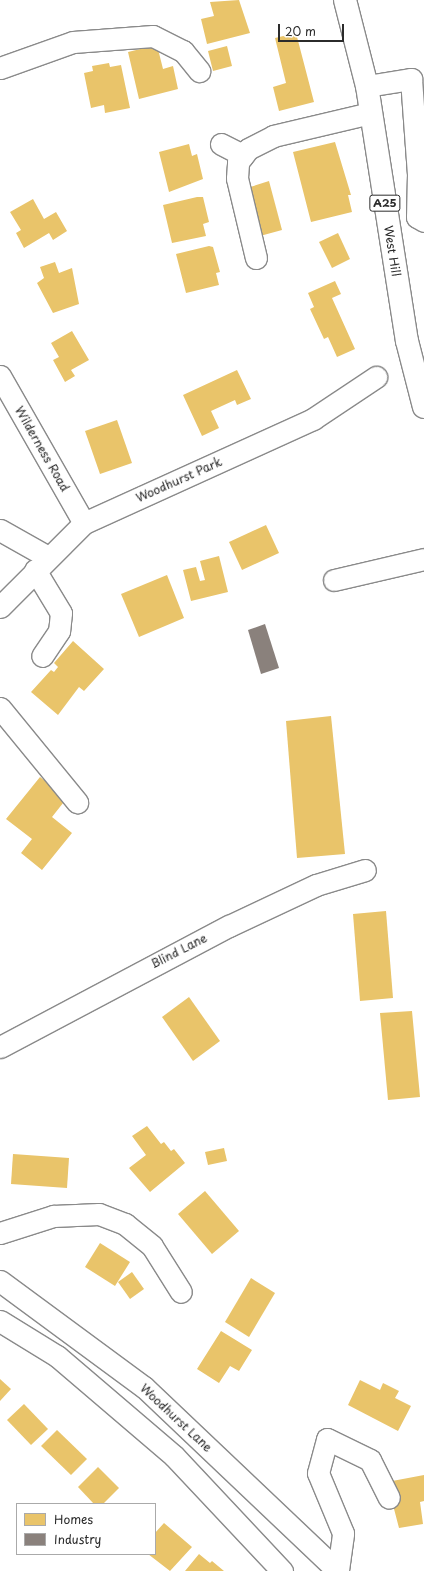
<!DOCTYPE html>
<style>
body{margin:0}
#map{position:relative;width:424px;height:1571px;overflow:hidden;background:#fff;font-family:"Playpen Sans",sans-serif}
div>[style]{position:absolute}
.homes>*{inset:0;background:#e9c46a}
.industry>*{inset:0;background:#8a817c}
.roads{filter:drop-shadow(1px 0 #8a8a8a) drop-shadow(-1px 0 #8a8a8a) drop-shadow(0 1px #8a8a8a) drop-shadow(0 -1px #8a8a8a)}
.street>*{height:21px;margin:-10.5px;padding:0 10.5px;transform-origin:10.5px;border-radius:10.5px;background:#fff}
.primary>*{height:22px;margin:-11px;padding:0 11px;transform-origin:11px;border-radius:11px;background:#fff}
span{translate:-50% -50%;white-space:nowrap;text-align:center;line-height:1.15;-webkit-text-stroke:4px #fff;paint-order:stroke}
.shield-label span{padding:1px 3px;background:#fff;border:1px solid;border-radius:3px;-webkit-text-stroke-width:0}
.shield-label{font-size:11px;color:#2b2b2b;font-weight:700}
.street-label{font-size:12px;color:#2b2b2b}
.legend{position:absolute;left:16px;top:1503px;width:140px;height:52px;box-sizing:border-box;background:#fff;border:1px solid #aaa;margin:0;padding:5px 7px;list-style:none;font-size:12px;color:#2b2b2b}
.legend li{display:flex;align-items:center;gap:8px;height:20px}
.legend b{width:20px;border:1px solid #aaa}
.scale{position:absolute;left:278px;top:24px;width:66px;height:18px;box-sizing:border-box;border:2px solid #2b2b2b;border-top:0;padding-left:5px;font-size:12px;line-height:14px;white-space:nowrap;color:#2b2b2b;-webkit-text-stroke:3px #fff;paint-order:stroke}
</style>
<div id="map">
<div class="homes">
<i style="clip-path:polygon(239px 0,250px 33px,207px 44px,201px 19px,214px 16px,210px 2px)"></i>
<i style="clip-path:polygon(296px 33px,314px 102px,279px 111px,273px 87px,286px 83px,275px 38px)"></i>
<i style="clip-path:polygon(157px 45px,163px 69px,173px 66px,178px 89px,139px 99px,128px 52px)"></i>
<i style="clip-path:polygon(227px 46px,232px 66px,213px 71px,208px 51px)"></i>
<i style="clip-path:polygon(109px 63px,110px 67px,121px 65px,130px 108px,105px 113px,104px 105px,91px 108px,84px 73px,93px 71px,92px 66px)"></i>
<i style="clip-path:polygon(335px 142px,351px 195px,348px 195px,352px 212px,311px 222px,293px 152px)"></i>
<i style="clip-path:polygon(189px 144px,192px 156px,197px 154px,203px 179px,169px 192px,159px 152px)"></i>
<i style="clip-path:polygon(269px 181px,282px 230px,260px 236px,247px 188px)"></i>
<i style="clip-path:polygon(197px 197px,203px 197px,209px 222px,203px 224px,206px 236px,172px 243px,163px 205px)"></i>
<i style="clip-path:polygon(33px 199px,44px 219px,56px 212px,67px 231px,53px 240px,49px 233px,24px 248px,16px 233px,21px 230px,10px 212px)"></i>
<i style="clip-path:polygon(338px 233px,350px 259px,332px 268px,319px 242px)"></i>
<i style="clip-path:polygon(209px 246px,213px 247px,220px 272px,216px 273px,219px 285px,186px 293px,176px 254px)"></i>
<i style="clip-path:polygon(55px 262px,59px 273px,72px 268px,79px 304px,53px 313px,37px 283px,44px 278px,40px 267px)"></i>
<i style="clip-path:polygon(335px 281px,341px 294px,332px 298px,355px 349px,337px 357px,328px 337px,324px 339px,310px 309px,314px 307px,308px 293px)"></i>
<i style="clip-path:polygon(72px 331px,89px 360px,71px 370px,75px 376px,65px 382px,53px 360px,59px 357px,51px 343px)"></i>
<i style="clip-path:polygon(237px 370px,251px 399px,237px 405px,235px 400px,211px 411px,219px 428px,202px 436px,183px 395px)"></i>
<i style="clip-path:polygon(117px 420px,132px 463px,100px 474px,85px 431px)"></i>
<i style="clip-path:polygon(266px 525px,279px 553px,242px 570px,229px 542px)"></i>
<i style="clip-path:polygon(219px 556px,228px 592px,191px 601px,183px 570px,196px 567px,200px 581px,205px 580px,200px 561px)"></i>
<i style="clip-path:polygon(167px 575px,184px 618px,139px 637px,121px 594px)"></i>
<i style="clip-path:polygon(73px 641px,104px 669px,84px 691px,79px 687px,58px 715px,31px 692px,51px 670px,54px 672px,58px 667px,54px 663px)"></i>
<i style="clip-path:polygon(331px 716px,345px 854px,297px 858px,286px 721px)"></i>
<i style="clip-path:polygon(40px 777px,67px 798px,52px 817px,72px 833px,42px 870px,21px 853px,32px 839px,6px 819px)"></i>
<i style="clip-path:polygon(386px 911px,393px 998px,360px 1001px,353px 914px)"></i>
<i style="clip-path:polygon(189px 997px,220px 1041px,193px 1061px,162px 1017px)"></i>
<i style="clip-path:polygon(412px 1011px,420px 1097px,388px 1100px,380px 1013px)"></i>
<i style="clip-path:polygon(147px 1126px,161px 1144px,164px 1142px,171px 1151px,174px 1149px,185px 1163px,150px 1192px,129px 1168px,146px 1155px,132px 1136px)"></i>
<i style="clip-path:polygon(224px 1148px,227px 1161px,208px 1165px,205px 1152px)"></i>
<i style="clip-path:polygon(13px 1154px,69px 1158px,67px 1188px,11px 1184px)"></i>
<i style="clip-path:polygon(205px 1191px,239px 1231px,212px 1254px,178px 1214px)"></i>
<i style="clip-path:polygon(100px 1243px,130px 1262px,115px 1286px,85px 1267px)"></i>
<i style="clip-path:polygon(132px 1272px,144px 1289px,130px 1299px,118px 1282px)"></i>
<i style="clip-path:polygon(251px 1278px,275px 1293px,249px 1337px,225px 1322px)"></i>
<i style="clip-path:polygon(221px 1331px,252px 1350px,239px 1371px,230px 1366px,219px 1383px,197px 1369px)"></i>
<i style="clip-path:polygon(0 1379px,11px 1389px,0 1401px)"></i>
<i style="clip-path:polygon(360px 1380px,380px 1390px,383px 1383px,399px 1391px,395px 1398px,411px 1406px,398px 1431px,348px 1405px)"></i>
<i style="clip-path:polygon(24px 1404px,48px 1429px,31px 1445px,7px 1420px)"></i>
<i style="clip-path:polygon(57px 1430px,87px 1459px,71px 1475px,41px 1446px)"></i>
<i style="clip-path:polygon(98px 1467px,119px 1488px,103px 1504px,94px 1504px,78px 1487px)"></i>
<i style="clip-path:polygon(424px 1475px,424px 1501px,420px 1502px,423px 1524px,399px 1528px,387px 1482px)"></i>
<i style="clip-path:polygon(164px 1523px,192px 1547px,170px 1571px,148px 1554px,155px 1554px,155px 1533px)"></i>
<i style="clip-path:polygon(199px 1554px,210px 1563px,212px 1561px,224px 1571px,185px 1571px)"></i>
</div>
<div class="industry">
<i style="clip-path:polygon(265px 624px,279px 668px,261px 674px,248px 630px)"></i>
</div>
<div class="roads">
<div class="street">
<i style="left:0;top:68px;width:77px;rotate:-19.6deg"></i>
<i style="left:73px;top:42px;width:80px;rotate:-4.3deg"></i>
<i style="left:153px;top:36px;width:34px;rotate:27deg"></i>
<i style="left:183px;top:51px;width:26px;rotate:51deg"></i>
<i style="left:367px;top:86px;width:45px;rotate:-9deg"></i>
<i style="left:411px;top:79px;width:95px;rotate:85.8deg"></i>
<i style="left:418px;top:174px;width:43px;rotate:91.3deg"></i>
<i style="left:417px;top:217px;width:8px;rotate:30deg"></i>
<i style="left:221px;top:144px;width:25px;rotate:27deg"></i>
<i style="left:256px;top:258px;width:82px;rotate:-103.4deg"></i>
<i style="left:237px;top:178px;width:16px;rotate:-86deg"></i>
<i style="left:238px;top:162px;width:16px;rotate:-52deg"></i>
<i style="left:248px;top:149px;width:28px;rotate:-27deg"></i>
<i style="left:273px;top:136px;width:100px;rotate:-13.3deg"></i>
<i style="left:0;top:376px;width:169px;rotate:60.3deg"></i>
<i style="left:0;top:530px;width:55px;rotate:29.4deg"></i>
<i style="left:35px;top:570px;width:50px;rotate:58.8deg"></i>
<i style="left:61px;top:613px;width:18px;rotate:96deg"></i>
<i style="left:59px;top:631px;width:30px;rotate:124deg"></i>
<i style="left:334px;top:580px;width:92px;rotate:-13.1deg"></i>
<i style="left:0;top:607px;width:119px;rotate:-45deg"></i>
<i style="left:84px;top:523px;width:252px;rotate:-24.4deg"></i>
<i style="left:313px;top:419px;width:76px;rotate:-33.7deg"></i>
<i style="left:0;top:708px;width:122px;rotate:50.7deg"></i>
<i style="left:0;top:1047px;width:259px;rotate:-27.9deg"></i>
<i style="left:229px;top:926px;width:96px;rotate:-25.2deg"></i>
<i style="left:316px;top:885px;width:51px;rotate:-17deg"></i>
<i style="left:0;top:1233px;width:56px;rotate:-17.8deg"></i>
<i style="left:53px;top:1216px;width:46px;rotate:-2.5deg"></i>
<i style="left:99px;top:1214px;width:28px;rotate:21deg"></i>
<i style="left:125px;top:1224px;width:35px;rotate:39deg"></i>
<i style="left:152px;top:1246px;width:54px;rotate:57.8deg"></i>
<i style="left:0;top:1281px;width:179px;rotate:36.4deg"></i>
<i style="left:144px;top:1387px;width:267px;rotate:43.5deg"></i>
<i style="left:0;top:1321px;width:67px;rotate:31.6deg"></i>
<i style="left:57px;top:1356px;width:154px;rotate:40.5deg"></i>
<i style="left:174px;top:1456px;width:158px;rotate:46.8deg"></i>
<i style="left:338px;top:1570px;width:37px;rotate:-82deg"></i>
<i style="left:343px;top:1533px;width:65px;rotate:-112.6deg"></i>
<i style="left:318px;top:1473px;width:35px;rotate:-75deg"></i>
<i style="left:327px;top:1439px;width:48px;rotate:26deg"></i>
<i style="left:370px;top:1460px;width:42px;rotate:63.4deg"></i>
</div>
<div class="primary">
<i style="left:345px;top:0;width:89px;rotate:75.7deg"></i>
<i style="left:367px;top:86px;width:258px;rotate:81.1deg"></i>
<i style="left:407px;top:341px;width:68px;rotate:75.6deg"></i>
</div>
</div>
<div class="shield-label">
<span style="left:385px;top:203px">A25</span>
</div>
<div class="street-label">
<span style="left:392px;top:251px;rotate:81deg">West Hill</span>
<span style="left:42px;top:449px;rotate:60deg">Wilderness Road</span>
<span style="left:179px;top:480px;rotate:-24deg">Woodhurst Park</span>
<span style="left:179px;top:951px;rotate:-27deg">Blind Lane</span>
<span style="left:176px;top:1418px;rotate:43deg">Woodhurst Lane</span>
</div>
<ul class="legend">
<li><b style="height:11px;background:#e9c46a"></b>Homes</li>
<li><b style="height:11px;background:#8a817c"></b>Industry</li>
</ul>
<div class="scale">20 m</div>
</div>
